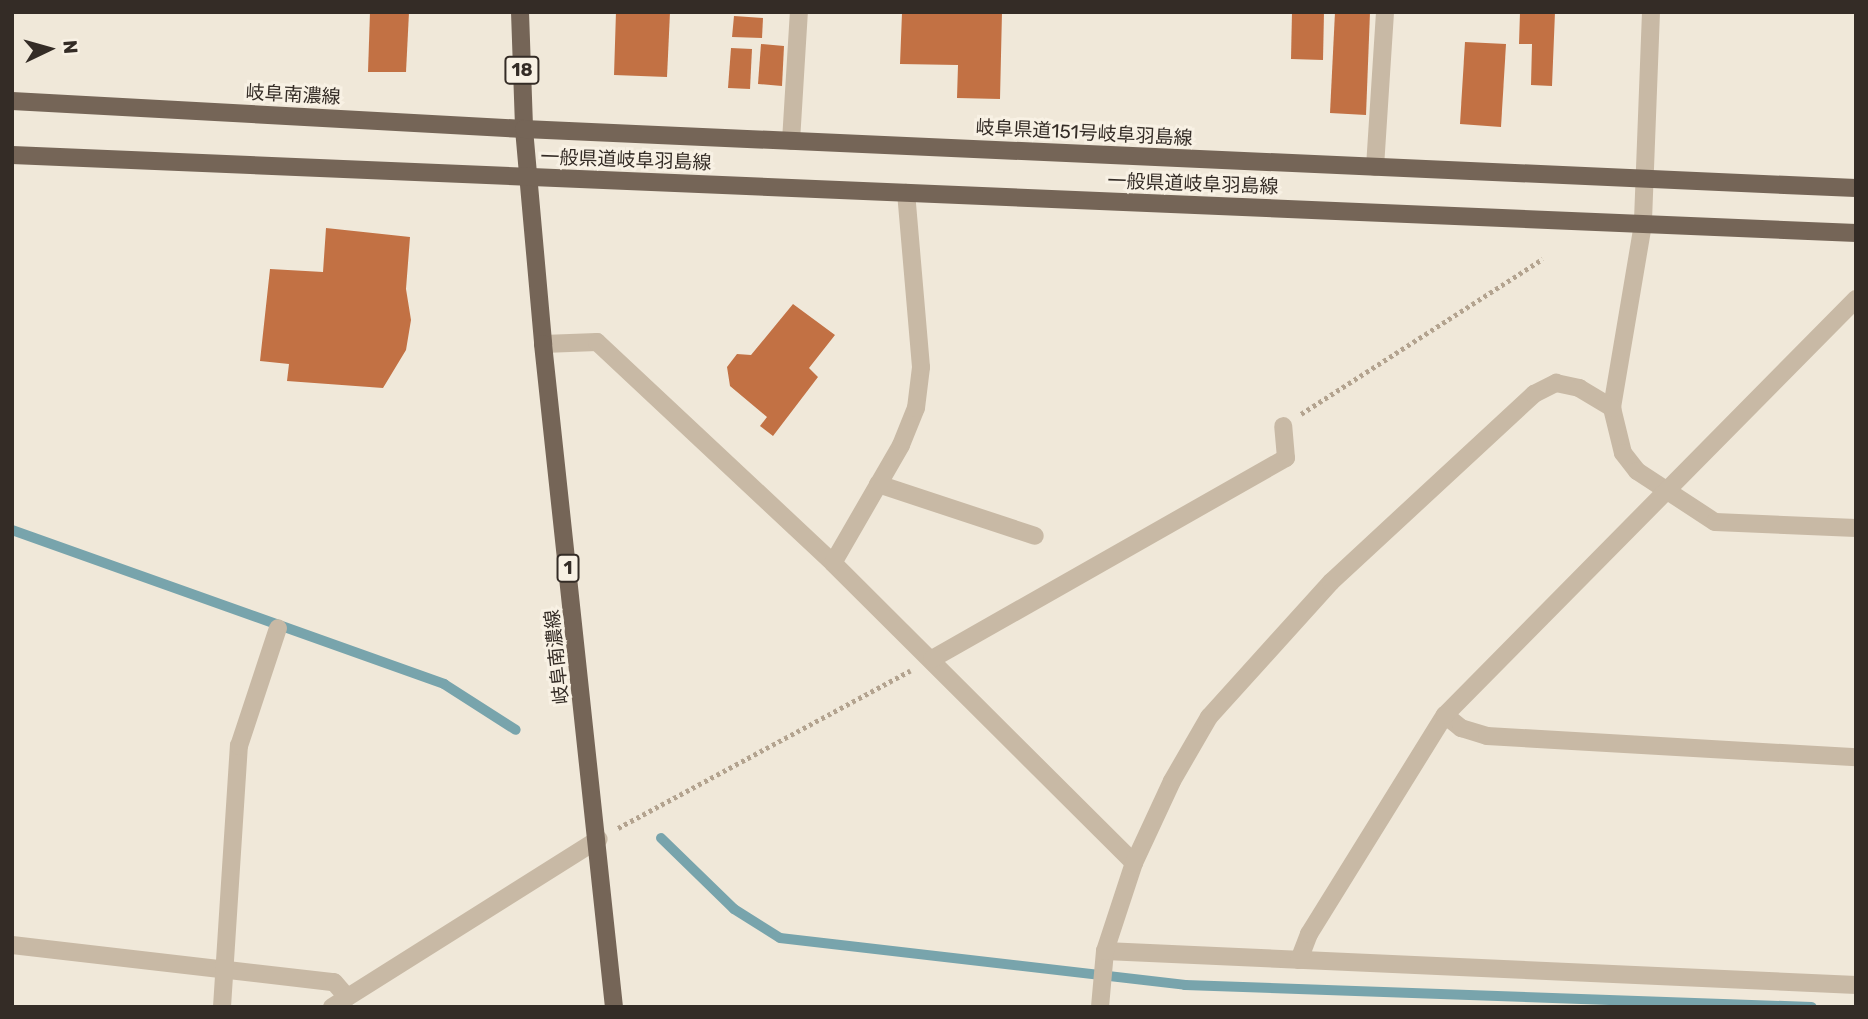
<!DOCTYPE html>
<meta charset="utf-8">
<style>
body{margin:0}
#map{position:relative;width:1868px;height:1019px;overflow:hidden;background:#f0e8d9;font-family:Rubik,"Noto Sans JP",sans-serif}
div>[style]{position:absolute}
.stream>*{height:10px;margin:-5px;padding:0 5px;transform-origin:5px;border-radius:5px;background:#78a4ac}
.building>*{inset:0;background:#c27144}
.path>*{height:4.5px;margin-top:-2.25px;transform-origin:0;background:repeating-linear-gradient(90deg,#b3a38f 0 3.5px,transparent 0 7px)}
.minor>*{height:18px;margin:-9px;padding:0 9px;transform-origin:9px;border-radius:9px;background:#c8b9a5}
.major>*{height:18px;margin:-9px;padding:0 9px;transform-origin:9px;border-radius:9px;background:#756557}
span{translate:-50% -50%;white-space:nowrap;text-align:center;line-height:1.15;-webkit-text-stroke:6px #f8f1e4;paint-order:stroke}
.shield-label span{padding:2px 5px;background:#f8f1e4;border:2px solid;border-radius:5px;-webkit-text-stroke-width:0}
.shield-label{font-size:18px;color:#342c26;font-weight:700}
.street-label{font-size:19px;color:#342c26}
.frame{position:absolute;inset:0;border:14px solid #342c26;pointer-events:none}
.north{position:absolute;left:14px;top:14px;width:70px;height:70px;-webkit-text-stroke:5px #f8f1e4;paint-order:stroke;rotate:85deg;font-size:19px;font-weight:700;line-height:28px;text-align:center;color:#342c26}
.north::after{content:'';display:block;margin:auto;width:24px;height:32px;background:#342c26;clip-path:polygon(50% 0,100% 100%,50% 72%,0 100%)}
</style>
<div id="map">
<div class="stream">
<i style="left:12px;top:530px;width:459px;rotate:19.6deg"></i>
<i style="left:444px;top:684px;width:85px;rotate:32.6deg"></i>
<i style="left:661px;top:838px;width:102px;rotate:44.2deg"></i>
<i style="left:734px;top:909px;width:54px;rotate:32.2deg"></i>
<i style="left:780px;top:938px;width:408px;rotate:6.6deg"></i>
<i style="left:1185px;top:985px;width:627px;rotate:2.01deg"></i>
</div>
<div class="building">
<i style="clip-path:polygon(370px 12px,409px 12px,406px 72px,368px 72px)"></i>
<i style="clip-path:polygon(616px 12px,670px 12px,667px 77px,614px 75px)"></i>
<i style="clip-path:polygon(920px 12px,1002px 12px,1000px 99px,957px 98px,958px 65px,900px 64px,902px 13px)"></i>
<i style="clip-path:polygon(1292px 12px,1324px 12px,1323px 60px,1291px 59px)"></i>
<i style="clip-path:polygon(1335px 12px,1370px 12px,1366px 115px,1330px 113px)"></i>
<i style="clip-path:polygon(1520px 12px,1555px 12px,1552px 86px,1531px 85px,1532px 44px,1519px 44px)"></i>
<i style="clip-path:polygon(734px 16px,763px 18px,762px 38px,732px 37px)"></i>
<i style="clip-path:polygon(1465px 42px,1506px 44px,1501px 127px,1460px 124px)"></i>
<i style="clip-path:polygon(761px 44px,784px 46px,782px 86px,758px 84px)"></i>
<i style="clip-path:polygon(731px 48px,752px 49px,750px 89px,728px 88px)"></i>
<i style="clip-path:polygon(326px 228px,410px 237px,406px 289px,411px 320px,406px 350px,383px 388px,287px 381px,289px 364px,260px 361px,270px 269px,323px 272px)"></i>
<i style="clip-path:polygon(793px 304px,835px 335px,809px 368px,818px 377px,773px 436px,760px 426px,767px 417px,730px 386px,727px 367px,737px 354px,751px 355px)"></i>
</div>
<div class="path">
<i style="left:1301px;top:414px;width:287px;rotate:-32.7deg"></i>
<i style="left:618px;top:828px;width:332px;rotate:-28.3deg"></i>
</div>
<div class="minor">
<i style="left:1651px;top:12px;width:212px;rotate:92.2deg"></i>
<i style="left:1643px;top:224px;width:187px;rotate:99.6deg"></i>
<i style="left:1612px;top:408px;width:46px;rotate:76.3deg"></i>
<i style="left:1623px;top:453px;width:23px;rotate:52deg"></i>
<i style="left:1637px;top:471px;width:93px;rotate:33.2deg"></i>
<i style="left:1715px;top:522px;width:141px;rotate:2.4deg"></i>
<i style="left:791px;top:141px;width:129px;rotate:-86.5deg"></i>
<i style="left:1375px;top:167px;width:155px;rotate:-86.3deg"></i>
<i style="left:543px;top:344px;width:54px;rotate:-2.1deg"></i>
<i style="left:597px;top:342px;width:323px;rotate:43.1deg"></i>
<i style="left:833px;top:563px;width:425px;rotate:44.9deg"></i>
<i style="left:878px;top:484px;width:165px;rotate:18.3deg"></i>
<i style="left:833px;top:563px;width:136px;rotate:-60deg"></i>
<i style="left:901px;top:445px;width:40px;rotate:-68deg"></i>
<i style="left:916px;top:408px;width:41px;rotate:-83deg"></i>
<i style="left:921px;top:367px;width:175px;rotate:-94.9deg"></i>
<i style="left:932px;top:659px;width:407px;rotate:-29.6deg"></i>
<i style="left:1286px;top:458px;width:32px;rotate:-95deg"></i>
<i style="left:1445px;top:715px;width:21px;rotate:39deg"></i>
<i style="left:1461px;top:728px;width:27px;rotate:17deg"></i>
<i style="left:1487px;top:736px;width:370px;rotate:3.3deg"></i>
<i style="left:12px;top:945px;width:324px;rotate:6.6deg"></i>
<i style="left:334px;top:982px;width:20px;rotate:49deg"></i>
<i style="left:1105px;top:951px;width:752px;rotate:2.59deg"></i>
<i style="left:1299px;top:960px;width:28px;rotate:-69deg"></i>
<i style="left:1309px;top:934px;width:258px;rotate:-58.2deg"></i>
<i style="left:1445px;top:715px;width:585px;rotate:-45.35deg"></i>
<i style="left:222px;top:1007px;width:262px;rotate:-86.3deg"></i>
<i style="left:239px;top:746px;width:124px;rotate:-71.7deg"></i>
<i style="left:332px;top:1007px;width:315px;rotate:-32.2deg"></i>
<i style="left:1100px;top:1007px;width:56px;rotate:-84.9deg"></i>
<i style="left:1105px;top:951px;width:93px;rotate:-71.8deg"></i>
<i style="left:1134px;top:863px;width:90px;rotate:-65.1deg"></i>
<i style="left:1172px;top:781px;width:74px;rotate:-60deg"></i>
<i style="left:1209px;top:717px;width:182px;rotate:-47.9deg"></i>
<i style="left:1331px;top:582px;width:277px;rotate:-42.8deg"></i>
<i style="left:1534px;top:394px;width:25px;rotate:-27deg"></i>
<i style="left:1556px;top:383px;width:24px;rotate:12deg"></i>
<i style="left:1579px;top:388px;width:39px;rotate:31deg"></i>
</div>
<div class="major">
<i style="left:520px;top:12px;width:117px;rotate:88deg"></i>
<i style="left:524px;top:129px;width:216px;rotate:84.9deg"></i>
<i style="left:543px;top:344px;width:667px;rotate:83.89deg"></i>
<i style="left:12px;top:101px;width:513px;rotate:3.13deg"></i>
<i style="left:524px;top:129px;width:1333px;rotate:2.54deg"></i>
<i style="left:12px;top:155px;width:1846px;rotate:2.42deg"></i>
</div>
<div class="shield-label">
<span style="left:522px;top:70px">18</span>
<span style="left:568px;top:568px">1</span>
</div>
<div class="street-label">
<span style="left:293px;top:95px;rotate:3deg">岐阜南濃線</span>
<span style="left:1084px;top:133px;rotate:3deg">岐阜県道151号岐阜羽島線</span>
<span style="left:626px;top:160px;rotate:2deg">一般県道岐阜羽島線</span>
<span style="left:1193px;top:184px;rotate:2deg">一般県道岐阜羽島線</span>
<span style="left:557px;top:657px;rotate:-96deg">岐阜南濃線</span>
</div>
<div class="frame"></div>
<div class="north">N</div>
</div>
